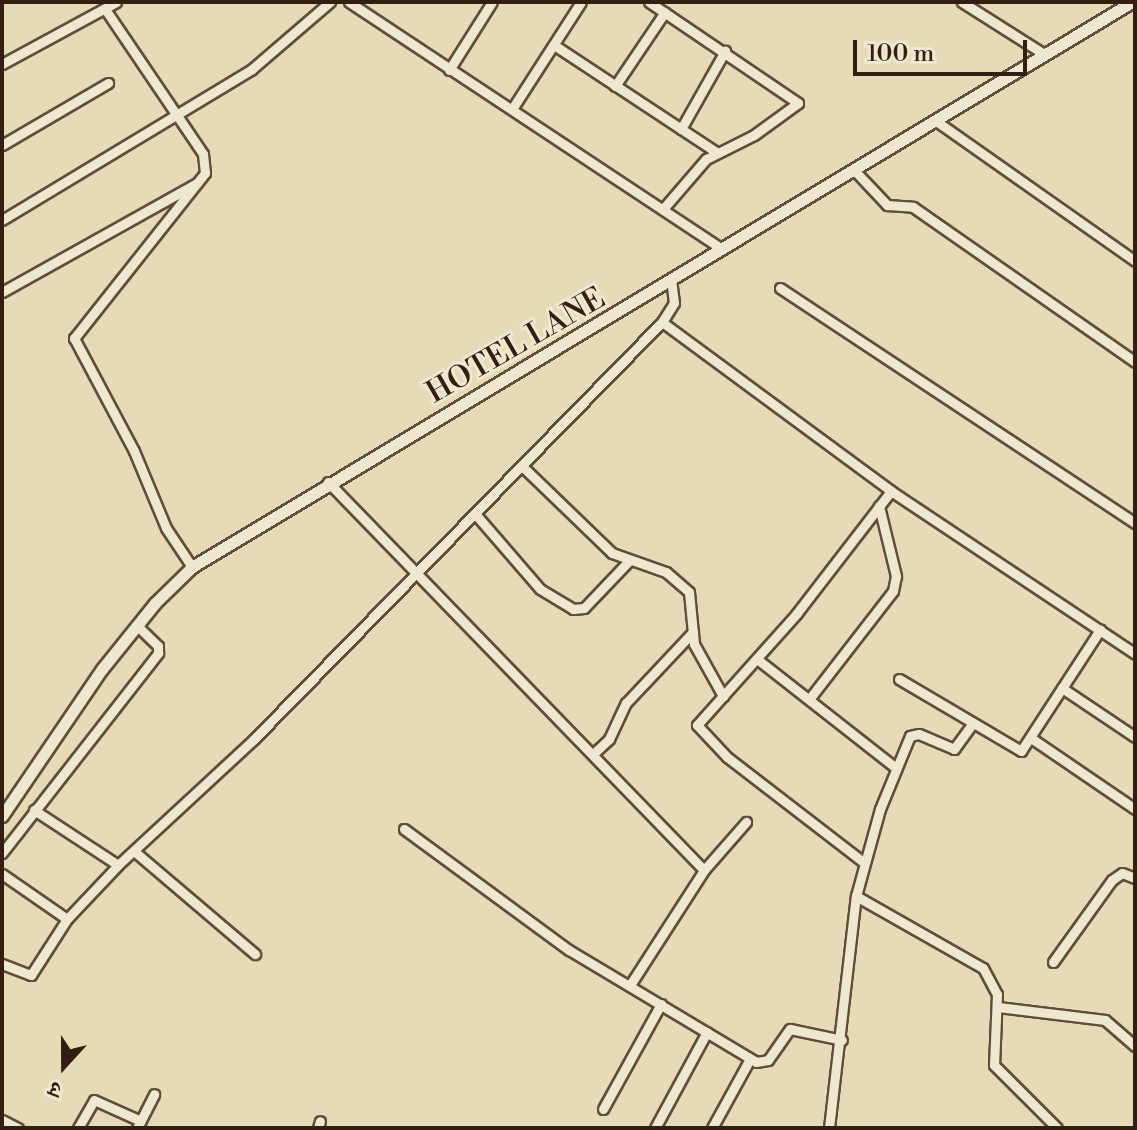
<!DOCTYPE html>
<meta charset="utf-8">
<style>
body{margin:0}
#map{position:relative;width:1137px;height:1130px;overflow:hidden;background:#e6dbb7;font-family:"Libre Bodoni","Noto Serif Devanagari",serif}
div>[style]{position:absolute}
.roads{filter:drop-shadow(2px 0 #604d3a) drop-shadow(-2px 0 #604d3a) drop-shadow(0 2px #604d3a) drop-shadow(0 -2px #604d3a)}
.minor>*{height:9px;margin:-4.5px;padding:0 4.5px;transform-origin:4.5px;border-radius:4.5px;background:#efe8d0}
.tertiary>*{height:11px;margin:-5.5px;padding:0 5.5px;transform-origin:5.5px;border-radius:5.5px;background:#efe8d0}
span{translate:-50% -50%;white-space:nowrap;text-align:center;line-height:1.15;-webkit-text-stroke:6px #efe8d0;paint-order:stroke}
.street-label{font-size:30px;color:#341e11}
.frame{position:absolute;inset:0;border:4px solid #341e11;pointer-events:none}
.north{position:absolute;left:24px;top:1026px;width:80px;height:80px;-webkit-text-stroke:6px #efe8d0;paint-order:stroke;rotate:201deg;font-size:22px;font-weight:700;line-height:32px;text-align:center;color:#341e11}
.north::after{content:'';display:block;margin:auto;width:28px;height:36px;background:#341e11;clip-path:polygon(50% 0,100% 100%,50% 72%,0 100%)}
.scale{position:absolute;left:853px;top:40px;width:174px;height:36px;box-sizing:border-box;border:4px solid #341e11;border-top:0;padding-left:10px;font-size:24px;line-height:28px;white-space:nowrap;color:#341e11;-webkit-text-stroke:6px #efe8d0;paint-order:stroke}
</style>
<div id="map">
<div class="roads">
<div class="minor">
<i style="left:349px;top:2px;width:446px;rotate:33.5deg"></i>
<i style="left:649px;top:2px;width:180px;rotate:34.1deg"></i>
<i style="left:798px;top:103px;width:54px;rotate:144deg"></i>
<i style="left:754px;top:135px;width:54px;rotate:153.4deg"></i>
<i style="left:706px;top:159px;width:66px;rotate:130.7deg"></i>
<i style="left:962px;top:2px;width:97px;rotate:32.4deg"></i>
<i style="left:105px;top:9px;width:175px;rotate:55.9deg"></i>
<i style="left:203px;top:154px;width:19px;rotate:84deg"></i>
<i style="left:205px;top:173px;width:211px;rotate:128.4deg"></i>
<i style="left:74px;top:338px;width:128px;rotate:62deg"></i>
<i style="left:134px;top:451px;width:83px;rotate:67.4deg"></i>
<i style="left:166px;top:528px;width:47px;rotate:56.3deg"></i>
<i style="left:554px;top:45px;width:196px;rotate:33.4deg"></i>
<i style="left:2px;top:64px;width:130px;rotate:-28.5deg"></i>
<i style="left:449px;top:70px;width:80px;rotate:-57.7deg"></i>
<i style="left:615px;top:86px;width:89px;rotate:-56deg"></i>
<i style="left:512px;top:109px;width:127px;rotate:-57.2deg"></i>
<i style="left:936px;top:121px;width:243px;rotate:35.1deg"></i>
<i style="left:681px;top:129px;width:90px;rotate:-60.6deg"></i>
<i style="left:2px;top:145px;width:123px;rotate:-30.3deg"></i>
<i style="left:855px;top:171px;width:47px;rotate:46.7deg"></i>
<i style="left:887px;top:205px;width:26px;rotate:4deg"></i>
<i style="left:913px;top:207px;width:271px;rotate:34.9deg"></i>
<i style="left:2px;top:220px;width:292px;rotate:-31.1deg"></i>
<i style="left:252px;top:69px;width:103px;rotate:-40.7deg"></i>
<i style="left:780px;top:288px;width:426px;rotate:33.5deg"></i>
<i style="left:2px;top:292px;width:223px;rotate:-29.2deg"></i>
<i style="left:662px;top:322px;width:285px;rotate:36.4deg"></i>
<i style="left:891px;top:491px;width:293px;rotate:33.7deg"></i>
<i style="left:524px;top:468px;width:122px;rotate:44deg"></i>
<i style="left:612px;top:553px;width:57px;rotate:19.4deg"></i>
<i style="left:666px;top:572px;width:30px;rotate:41deg"></i>
<i style="left:689px;top:592px;width:52px;rotate:84.5deg"></i>
<i style="left:694px;top:644px;width:60px;rotate:60.9deg"></i>
<i style="left:328px;top:482px;width:540px;rotate:45.9deg"></i>
<i style="left:477px;top:516px;width:96px;rotate:49.2deg"></i>
<i style="left:540px;top:589px;width:39px;rotate:31deg"></i>
<i style="left:573px;top:609px;width:11px;rotate:-5deg"></i>
<i style="left:584px;top:608px;width:64px;rotate:-46.3deg"></i>
<i style="left:757px;top:659px;width:177px;rotate:38.1deg"></i>
<i style="left:899px;top:679px;width:142px;rotate:30.5deg"></i>
<i style="left:1021px;top:751px;width:145px;rotate:-56.9deg"></i>
<i style="left:1062px;top:688px;width:88px;rotate:33.9deg"></i>
<i style="left:810px;top:698px;width:135px;rotate:-52.2deg"></i>
<i style="left:893px;top:591px;width:15px;rotate:-79deg"></i>
<i style="left:896px;top:576px;width:72px;rotate:-103.7deg"></i>
<i style="left:1031px;top:738px;width:126px;rotate:34.3deg"></i>
<i style="left:593px;top:754px;width:22px;rotate:-43deg"></i>
<i style="left:609px;top:739px;width:40px;rotate:-65deg"></i>
<i style="left:626px;top:703px;width:98px;rotate:-46.7deg"></i>
<i style="left:34px;top:810px;width:100px;rotate:33.2deg"></i>
<i style="left:404px;top:829px;width:205px;rotate:36.3deg"></i>
<i style="left:569px;top:950px;width:218px;rotate:30.9deg"></i>
<i style="left:756px;top:1062px;width:12px;rotate:-9deg"></i>
<i style="left:768px;top:1060px;width:38px;rotate:-55deg"></i>
<i style="left:790px;top:1029px;width:53px;rotate:11.9deg"></i>
<i style="left:134px;top:851px;width:159px;rotate:40.4deg"></i>
<i style="left:2px;top:853px;width:254px;rotate:-52deg"></i>
<i style="left:158px;top:653px;width:7px;rotate:-90deg"></i>
<i style="left:158px;top:646px;width:29px;rotate:-136deg"></i>
<i style="left:862px;top:861px;width:170px;rotate:-142.4deg"></i>
<i style="left:727px;top:757px;width:44px;rotate:-133.2deg"></i>
<i style="left:697px;top:725px;width:150px;rotate:-48.2deg"></i>
<i style="left:797px;top:613px;width:154px;rotate:-52.4deg"></i>
<i style="left:2px;top:874px;width:79px;rotate:34.7deg"></i>
<i style="left:856px;top:896px;width:146px;rotate:29.6deg"></i>
<i style="left:983px;top:968px;width:30px;rotate:62deg"></i>
<i style="left:997px;top:994px;width:71px;rotate:92.4deg"></i>
<i style="left:994px;top:1065px;width:89px;rotate:45deg"></i>
<i style="left:1053px;top:962px;width:101px;rotate:-54.3deg"></i>
<i style="left:1112px;top:880px;width:12px;rotate:-35deg"></i>
<i style="left:1122px;top:873px;width:14px;rotate:21deg"></i>
<i style="left:2px;top:964px;width:31px;rotate:21deg"></i>
<i style="left:31px;top:975px;width:67px;rotate:-57.3deg"></i>
<i style="left:67px;top:919px;width:74px;rotate:-46.6deg"></i>
<i style="left:118px;top:865px;width:185px;rotate:-42.8deg"></i>
<i style="left:254px;top:739px;width:583px;rotate:-45.63deg"></i>
<i style="left:662px;top:322px;width:22px;rotate:-58deg"></i>
<i style="left:674px;top:303px;width:24px;rotate:-97deg"></i>
<i style="left:630px;top:985px;width:137px;rotate:-57.2deg"></i>
<i style="left:704px;top:870px;width:64px;rotate:-48.8deg"></i>
<i style="left:998px;top:1007px;width:108px;rotate:6.9deg"></i>
<i style="left:1105px;top:1020px;width:40px;rotate:41deg"></i>
<i style="left:603px;top:1109px;width:120px;rotate:-61.1deg"></i>
<i style="left:2px;top:1120px;width:18px;rotate:27deg"></i>
<i style="left:78px;top:1128px;width:32px;rotate:-60deg"></i>
<i style="left:94px;top:1100px;width:51px;rotate:24.1deg"></i>
<i style="left:137px;top:1128px;width:38px;rotate:-63deg"></i>
<i style="left:318px;top:1128px;width:7px;rotate:-74deg"></i>
<i style="left:655px;top:1128px;width:109px;rotate:-61.6deg"></i>
<i style="left:712px;top:1128px;width:79px;rotate:-61.2deg"></i>
<i style="left:829px;top:1128px;width:234px;rotate:-83.4deg"></i>
<i style="left:856px;top:896px;width:90px;rotate:-74.6deg"></i>
<i style="left:880px;top:809px;width:79px;rotate:-67.7deg"></i>
<i style="left:910px;top:736px;width:9px;rotate:-13deg"></i>
<i style="left:919px;top:734px;width:38px;rotate:23deg"></i>
<i style="left:954px;top:749px;width:32px;rotate:-54deg"></i>
</div>
<div class="tertiary">
<i style="left:2px;top:816px;width:178px;rotate:-55.8deg"></i>
<i style="left:102px;top:669px;width:85px;rotate:-51.2deg"></i>
<i style="left:155px;top:603px;width:52px;rotate:-44.2deg"></i>
<i style="left:192px;top:567px;width:1097px;rotate:-31.01deg"></i>
</div>
</div>
<div class="street-label">
<span style="left:516px;top:346px;rotate:-30deg">HOTEL LANE</span>
</div>
<div class="frame"></div>
<div class="north">उ</div>
<div class="scale">100 m</div>
</div>
